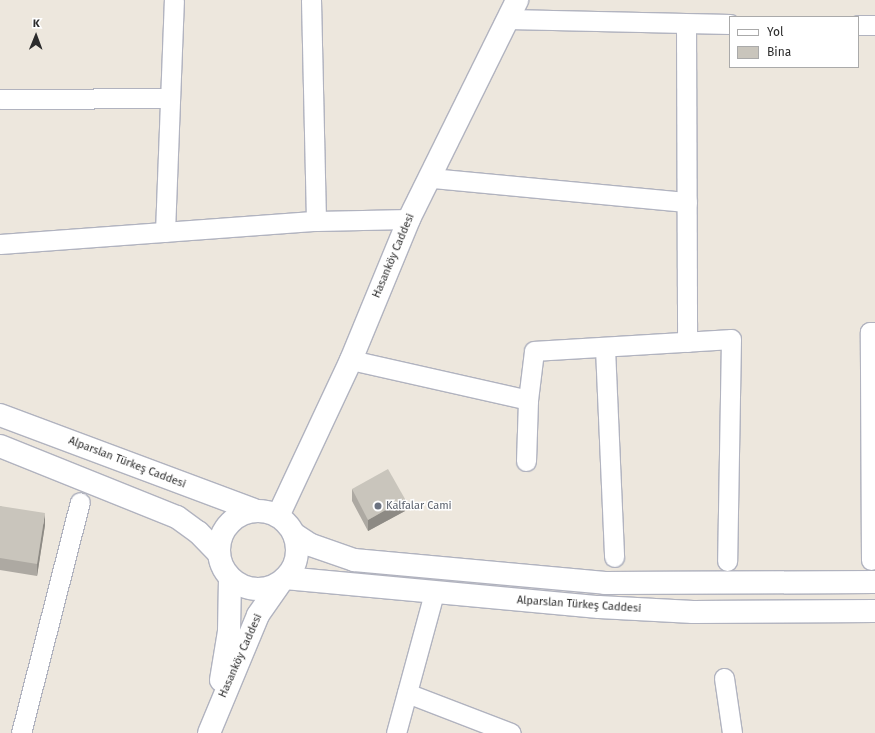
<!DOCTYPE html>
<meta charset="utf-8">
<style>
body{margin:0}
#map{position:relative;width:875px;height:733px;overflow:hidden;background:#ede7dd;font-family:"Fira Sans",sans-serif}
div>[style]{position:absolute}
.roads{filter:drop-shadow(1px 0 #b1b3bf) drop-shadow(-1px 0 #b1b3bf) drop-shadow(0 1px #b1b3bf) drop-shadow(0 -1px #b1b3bf)}
.minor>*{height:19px;margin:-9.5px;padding:0 9.5px;transform-origin:9.5px;border-radius:9.5px;background:#fff}
.tertiary>*{height:22px;margin:-11px;padding:0 11px;transform-origin:11px;border-radius:11px;background:#fff}
.secondary>*{height:22px;margin:-11px;padding:0 11px;transform-origin:11px;border-radius:11px;background:#fff}
.secondary>.ring{margin:-11px;padding:0;box-sizing:content-box;background:none;border:22px solid #fff;border-radius:50%}
.wall>*{inset:0;background:#ada9a2}
.shaded-wall>*{inset:0;background:#8d8a84}
.building>*{inset:0;background:#c9c5bc}
.dots>*{width:11px;height:11px;translate:-50% -50%;box-sizing:border-box;border:2px solid #fff;border-radius:50%}
span{translate:-50% -50%;white-space:nowrap;text-align:center;line-height:1.15;-webkit-text-stroke:3px #fff;paint-order:stroke}
.street-label{font-size:11px;color:#2b2b2b}
.worship-label{font-size:11px;color:#5b616d}
.left{translate:0 -50%;text-align:left}
.legend{position:absolute;left:729px;top:16px;width:130px;height:52px;box-sizing:border-box;background:#fff;border:1px solid #aaa;margin:0;padding:5px 7px;list-style:none;font-size:12px;color:#2b2b2b}
.legend li{display:flex;align-items:center;gap:8px;height:20px}
.legend b{width:20px;border:1px solid #aaa}
.north{position:absolute;left:16px;top:16px;width:40px;height:40px;-webkit-text-stroke:3px #fff;paint-order:stroke;rotate:1deg;font-size:11px;font-weight:700;line-height:16px;text-align:center;color:#2b2b2b}
.north::after{content:'';display:block;margin:auto;width:14px;height:18px;background:#2b2b2b;clip-path:polygon(50% 0,100% 100%,50% 72%,0 100%)}
</style>
<div id="map">
<div class="roads">
<div class="minor">
<i style="left:311px;top:0;width:221px;rotate:88.7deg"></i>
<i style="left:508px;top:19px;width:222px;rotate:1.3deg"></i>
<i style="left:686px;top:24px;width:318px;rotate:89.8deg"></i>
<i style="left:858px;top:25px;width:17px"></i>
<i style="left:0;top:99px;width:170px;rotate:-0.3deg"></i>
<i style="left:432px;top:178px;width:256px;rotate:5.4deg"></i>
<i style="left:165px;top:232px;width:232px;rotate:-87.8deg"></i>
<i style="left:0;top:244px;width:317px;rotate:-4.2deg"></i>
<i style="left:316px;top:221px;width:93px;rotate:-1.2deg"></i>
<i style="left:605px;top:348px;width:209px;rotate:87.5deg"></i>
<i style="left:351px;top:360px;width:181px;rotate:12.7deg"></i>
<i style="left:528px;top:400px;width:49px;rotate:-83deg"></i>
<i style="left:534px;top:351px;width:197px;rotate:-3.5deg"></i>
<i style="left:731px;top:339px;width:222px;rotate:91deg"></i>
<i style="left:526px;top:461px;width:61px;rotate:-88.1deg"></i>
<i style="left:871px;top:560px;width:228px;rotate:-90.3deg"></i>
<i style="left:870px;top:332px;width:5px"></i>
<i style="left:724px;top:678px;width:56px;rotate:81.7deg"></i>
<i style="left:407px;top:693px;width:111px;rotate:21deg"></i>
<i style="left:21px;top:733px;width:238px;rotate:-75.7deg"></i>
<i style="left:396px;top:733px;width:145px;rotate:-74.8deg"></i>
</div>
<div class="tertiary">
<i style="left:278px;top:516px;width:172px;rotate:-64.9deg"></i>
<i style="left:351px;top:360px;width:152px;rotate:-67.6deg"></i>
<i style="left:409px;top:219px;width:244px;rotate:-63.7deg"></i>
<i style="left:221px;top:680px;width:50px;rotate:-80.7deg"></i>
<i style="left:229px;top:631px;width:53px;rotate:-88.9deg"></i>
<i style="left:209px;top:733px;width:128px;rotate:-67.4deg"></i>
<i style="left:258px;top:615px;width:39px;rotate:-55deg"></i>
</div>
<div class="secondary">
<i style="left:0;top:415px;width:271px;rotate:20.5deg"></i>
<i style="left:0;top:446px;width:191px;rotate:21.9deg"></i>
<i style="left:177px;top:517px;width:26px;rotate:36deg"></i>
<i style="left:198px;top:532px;width:29px;rotate:46deg"></i>
<i class="ring" style="left:219px;top:511px;width:56px;height:56px"></i>
<i style="left:294px;top:534px;width:20px;rotate:33deg"></i>
<i style="left:311px;top:545px;width:46px;rotate:19.2deg"></i>
<i style="left:354px;top:560px;width:252px;rotate:5.2deg"></i>
<i style="left:605px;top:583px;width:270px;rotate:-0.2deg"></i>
<i style="left:285px;top:578px;width:315px;rotate:5.3deg"></i>
<i style="left:599px;top:607px;width:94px;rotate:3deg"></i>
<i style="left:693px;top:612px;width:182px;rotate:-0.3deg"></i>
</div>
</div>
<div class="wall">
<i style="clip-path:polygon(352px 489px,405px 511px,368px 531px,352px 501px)"></i>
<i style="clip-path:polygon(0 506px,45px 525px,37px 576px,0 570px)"></i>
</div>
<div class="shaded-wall">
<i style="clip-path:polygon(405px 499px,405px 511px,368px 531px,368px 520px)"></i>
<i style="clip-path:polygon(45px 513px,45px 525px,37px 576px,37px 564px)"></i>
</div>
<div class="building">
<i style="clip-path:polygon(388px 469px,405px 499px,368px 520px,352px 489px)"></i>
<i style="clip-path:polygon(0 506px,45px 513px,37px 564px,0 558px)"></i>
</div>
<div class="dots">
<i style="left:378px;top:506px;background:#6b7280"></i>
</div>
<div class="street-label">
<span style="left:394px;top:256px;rotate:-67deg">Hasanköy Caddesi</span>
<span style="left:127px;top:463px;rotate:21deg">Alparslan Türkeş Caddesi</span>
<span style="left:579px;top:605px;rotate:4deg">Alparslan Türkeş Caddesi</span>
<span style="left:241px;top:656px;rotate:-66deg">Hasanköy Caddesi</span>
</div>
<div class="worship-label">
<span class="left" style="left:386px;top:506px">Kalfalar Cami</span>
</div>
<ul class="legend">
<li><b style="height:5px;background:#fff"></b>Yol</li>
<li><b style="height:11px;background:#c9c5bc"></b>Bina</li>
</ul>
<div class="north">K</div>
</div>
